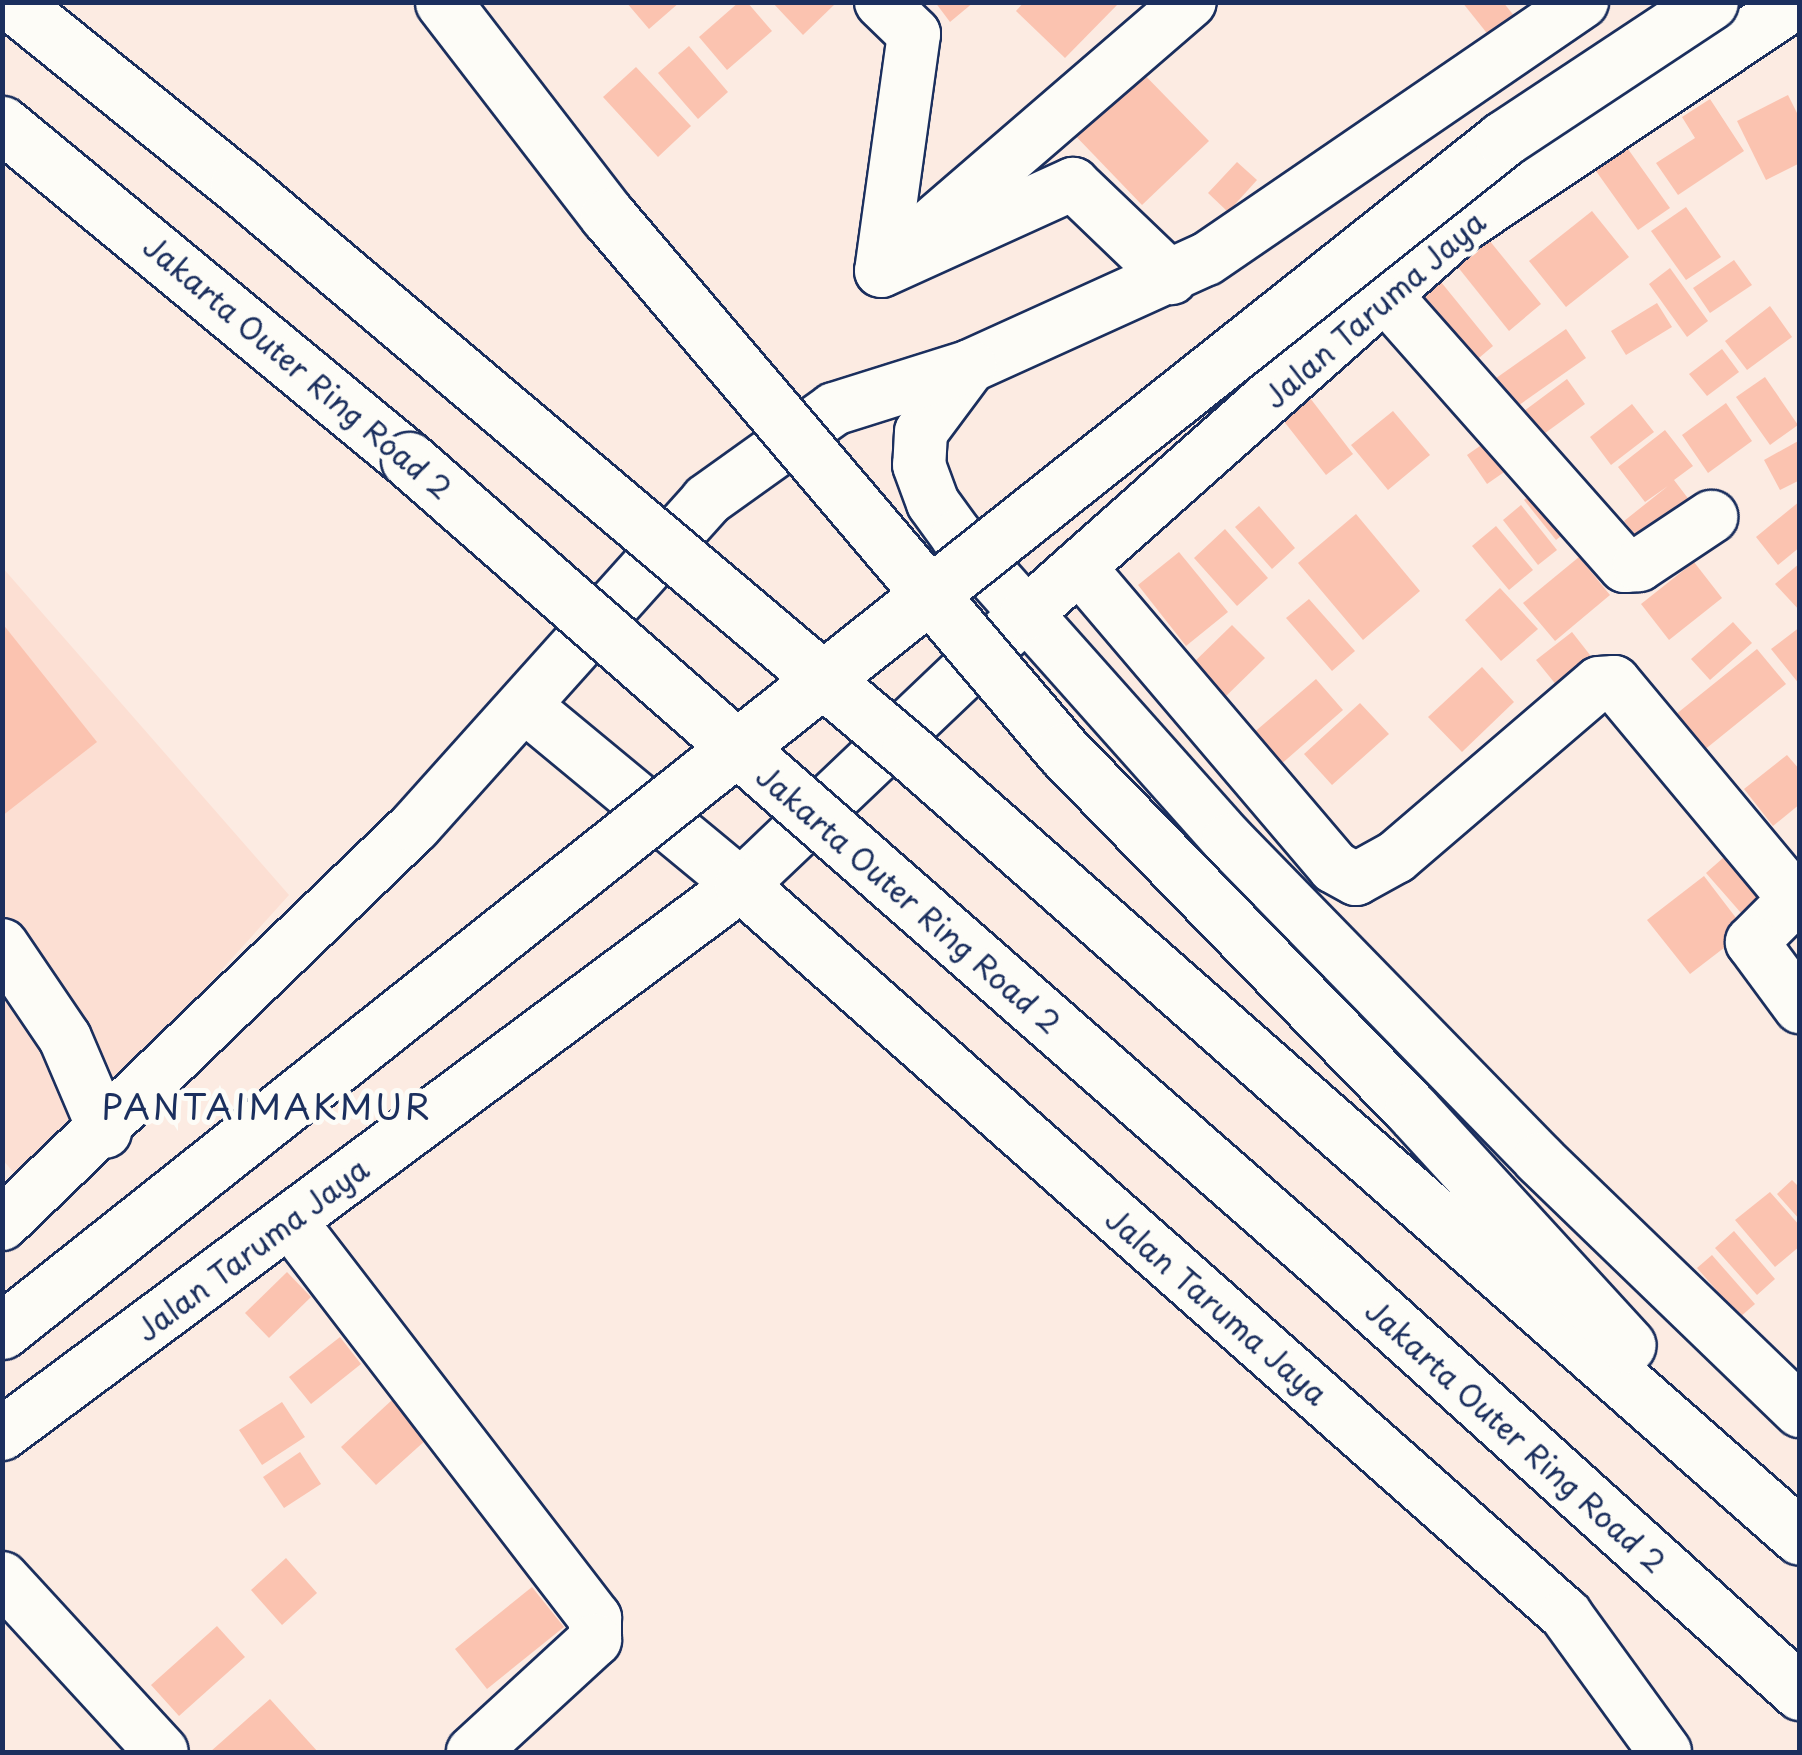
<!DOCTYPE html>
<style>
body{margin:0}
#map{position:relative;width:1802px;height:1755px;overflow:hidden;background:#fcebe2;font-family:"Playpen Sans",sans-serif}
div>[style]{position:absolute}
.built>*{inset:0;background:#fcdfd3}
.building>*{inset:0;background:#fbc3b0}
.roads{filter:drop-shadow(2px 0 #1b2f5e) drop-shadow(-2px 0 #1b2f5e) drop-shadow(0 2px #1b2f5e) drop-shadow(0 -2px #1b2f5e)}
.minor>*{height:52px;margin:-26px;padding:0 26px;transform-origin:26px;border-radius:26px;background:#fdfcf7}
.highway>*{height:55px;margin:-27.5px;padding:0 27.5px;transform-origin:27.5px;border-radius:27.5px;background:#fdfcf7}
.bridges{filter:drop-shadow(2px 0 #1b2f5e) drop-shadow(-2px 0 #1b2f5e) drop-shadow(0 2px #1b2f5e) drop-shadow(0 -2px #1b2f5e)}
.major-bridge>*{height:55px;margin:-27.5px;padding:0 27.5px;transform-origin:27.5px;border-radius:27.5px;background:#fdfcf7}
.highway-bridge>*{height:55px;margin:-27.5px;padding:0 27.5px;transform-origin:27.5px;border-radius:27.5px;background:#fdfcf7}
span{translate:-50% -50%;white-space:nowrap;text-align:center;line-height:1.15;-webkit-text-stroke:10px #fdfcf7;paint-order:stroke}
.street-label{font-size:30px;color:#1b2f5e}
.quarter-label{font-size:35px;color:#1b2f5e;letter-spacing:2.5px}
.frame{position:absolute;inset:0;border:5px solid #1b2f5e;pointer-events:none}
</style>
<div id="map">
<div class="built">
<i style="clip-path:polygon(2px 567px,289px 895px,26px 1187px,2px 1159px)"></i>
</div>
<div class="building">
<i style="clip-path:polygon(626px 2px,680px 2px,649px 29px)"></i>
<i style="clip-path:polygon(739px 2px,747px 2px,772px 31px,727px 70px,699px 37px)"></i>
<i style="clip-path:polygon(772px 2px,837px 2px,803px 35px)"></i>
<i style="clip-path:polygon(935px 2px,974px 2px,950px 22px)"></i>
<i style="clip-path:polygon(1024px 2px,1120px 2px,1065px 58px,1016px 11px)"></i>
<i style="clip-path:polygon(1462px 2px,1503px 2px,1515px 17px,1490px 37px)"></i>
<i style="clip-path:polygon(689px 46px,728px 92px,698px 119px,658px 73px)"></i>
<i style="clip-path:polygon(1133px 63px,1209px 141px,1142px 205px,1067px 127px)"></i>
<i style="clip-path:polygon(636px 67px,691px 126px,658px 157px,603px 97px)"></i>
<i style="clip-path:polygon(1788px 95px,1800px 119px,1800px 163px,1766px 180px,1737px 121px)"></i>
<i style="clip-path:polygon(1710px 99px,1744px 151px,1678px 195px,1656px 163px,1695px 138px,1682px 117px)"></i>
<i style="clip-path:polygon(1623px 142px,1670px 208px,1638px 230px,1591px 164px)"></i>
<i style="clip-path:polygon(1237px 162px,1257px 180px,1228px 212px,1208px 193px)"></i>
<i style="clip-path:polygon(1686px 207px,1721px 257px,1686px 280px,1651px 231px)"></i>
<i style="clip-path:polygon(1592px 211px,1629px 257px,1566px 307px,1529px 261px)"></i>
<i style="clip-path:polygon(1489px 240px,1541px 304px,1509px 331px,1457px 266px)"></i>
<i style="clip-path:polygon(1734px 260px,1752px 285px,1710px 313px,1693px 288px)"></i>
<i style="clip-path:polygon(1670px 268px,1708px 321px,1687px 337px,1649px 284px)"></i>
<i style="clip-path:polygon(1441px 282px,1493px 346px,1459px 375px,1406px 310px)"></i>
<i style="clip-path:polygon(1657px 303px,1672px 327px,1626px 355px,1611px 331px)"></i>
<i style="clip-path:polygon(1770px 306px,1792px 337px,1747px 370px,1725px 341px)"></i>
<i style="clip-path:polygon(1566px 329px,1586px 358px,1512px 410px,1492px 381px)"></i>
<i style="clip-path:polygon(1722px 349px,1739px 372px,1707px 396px,1689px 374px)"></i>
<i style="clip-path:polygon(1765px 377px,1798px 425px,1770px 445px,1736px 397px)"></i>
<i style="clip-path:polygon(1567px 379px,1585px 404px,1537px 439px,1520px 414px)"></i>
<i style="clip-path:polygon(1307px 394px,1353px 454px,1326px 475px,1279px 415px)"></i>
<i style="clip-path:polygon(1726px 403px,1752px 441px,1708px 473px,1682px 435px)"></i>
<i style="clip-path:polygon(1632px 404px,1654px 432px,1611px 465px,1590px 437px)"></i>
<i style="clip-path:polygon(1393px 411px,1430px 455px,1388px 490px,1351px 445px)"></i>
<i style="clip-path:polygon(1503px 430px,1523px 459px,1487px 484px,1467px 455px)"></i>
<i style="clip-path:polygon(1665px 430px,1693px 466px,1674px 480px,1700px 514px,1650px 554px,1624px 521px,1668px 486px,1645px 502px,1618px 467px)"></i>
<i style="clip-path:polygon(1800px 440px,1800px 480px,1780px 490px,1764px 460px)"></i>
<i style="clip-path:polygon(1548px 481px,1580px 521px,1556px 540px,1524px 500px)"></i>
<i style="clip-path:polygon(1800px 501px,1800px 547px,1778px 565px,1756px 537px)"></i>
<i style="clip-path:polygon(1521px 505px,1557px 550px,1538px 565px,1503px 520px)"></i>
<i style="clip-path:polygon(1259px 506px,1295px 548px,1272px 569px,1235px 527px)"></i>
<i style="clip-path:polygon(1356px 514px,1420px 591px,1363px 640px,1298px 563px)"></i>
<i style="clip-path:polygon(1496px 526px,1533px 570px,1509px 590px,1472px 546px)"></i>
<i style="clip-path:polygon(1225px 529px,1268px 578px,1237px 606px,1194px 558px)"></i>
<i style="clip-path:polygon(1179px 552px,1228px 612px,1186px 646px,1138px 585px)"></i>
<i style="clip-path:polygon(1579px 557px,1610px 595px,1555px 641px,1523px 603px)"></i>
<i style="clip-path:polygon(1694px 562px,1722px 598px,1669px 640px,1641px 604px)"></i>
<i style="clip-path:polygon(1800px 563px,1800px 611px,1775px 584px)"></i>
<i style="clip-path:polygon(1500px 588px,1538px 629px,1501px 661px,1465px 620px)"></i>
<i style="clip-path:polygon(1309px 599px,1355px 651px,1332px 671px,1286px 618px)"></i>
<i style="clip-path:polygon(1733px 622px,1752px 643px,1710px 680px,1691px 659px)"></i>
<i style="clip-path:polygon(2px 623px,97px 742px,2px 816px)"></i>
<i style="clip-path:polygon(1232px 625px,1265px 658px,1219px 703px,1186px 670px)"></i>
<i style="clip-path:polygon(1800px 627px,1800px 685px,1771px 649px)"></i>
<i style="clip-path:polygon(1572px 632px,1601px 669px,1566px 697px,1536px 660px)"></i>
<i style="clip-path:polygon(1757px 649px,1786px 684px,1703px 751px,1675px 715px)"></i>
<i style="clip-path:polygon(1482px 667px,1514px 702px,1462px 752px,1428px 717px)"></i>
<i style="clip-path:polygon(1316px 679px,1343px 710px,1279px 766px,1251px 735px)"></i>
<i style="clip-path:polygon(1360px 703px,1389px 734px,1332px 785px,1304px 754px)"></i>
<i style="clip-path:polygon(1787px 755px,1800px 770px,1800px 804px,1773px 826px,1744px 789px)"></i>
<i style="clip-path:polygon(1741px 842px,1791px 899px,1756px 930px,1706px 873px)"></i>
<i style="clip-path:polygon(1704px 876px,1746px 931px,1690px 974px,1647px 920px)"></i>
<i style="clip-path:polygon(1792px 1180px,1800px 1188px,1800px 1220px,1777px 1194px)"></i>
<i style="clip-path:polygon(1770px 1192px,1800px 1226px,1800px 1246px,1775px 1267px,1735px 1220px)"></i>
<i style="clip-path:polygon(1734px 1231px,1775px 1279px,1757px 1295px,1715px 1248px)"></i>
<i style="clip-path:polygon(1712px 1255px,1755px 1304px,1740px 1317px,1697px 1268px)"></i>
<i style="clip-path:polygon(287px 1272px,311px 1297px,269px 1338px,245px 1313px)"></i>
<i style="clip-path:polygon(340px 1337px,361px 1364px,311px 1404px,289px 1377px)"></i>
<i style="clip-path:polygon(392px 1400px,427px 1439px,376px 1485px,341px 1447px)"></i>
<i style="clip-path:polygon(282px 1402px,305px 1437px,262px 1465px,239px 1430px)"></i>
<i style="clip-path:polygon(300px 1452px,321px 1484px,284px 1508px,263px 1477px)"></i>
<i style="clip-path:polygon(286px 1558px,317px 1593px,282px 1625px,251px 1590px)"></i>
<i style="clip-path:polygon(532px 1587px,564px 1627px,487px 1689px,455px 1649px)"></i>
<i style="clip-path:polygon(217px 1626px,245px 1657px,179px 1716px,151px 1685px)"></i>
<i style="clip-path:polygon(270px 1699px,318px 1752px,210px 1752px)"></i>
</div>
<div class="roads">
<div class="minor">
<i style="left:881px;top:2px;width:46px;rotate:44.1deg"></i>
<i style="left:914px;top:34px;width:239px;rotate:97.9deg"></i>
<i style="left:881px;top:271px;width:211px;rotate:-24.4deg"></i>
<i style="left:1073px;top:184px;width:136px;rotate:43.8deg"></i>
<i style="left:1582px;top:2px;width:455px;rotate:145.6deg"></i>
<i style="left:1206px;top:259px;width:259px;rotate:155.6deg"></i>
<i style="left:970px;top:366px;width:82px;rotate:126.6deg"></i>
<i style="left:921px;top:432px;width:33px;rotate:93deg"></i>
<i style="left:919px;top:465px;width:40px;rotate:69.8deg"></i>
<i style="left:933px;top:503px;width:41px;rotate:54deg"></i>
<i style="left:957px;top:536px;width:407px;rotate:48.3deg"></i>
<i style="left:1228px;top:840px;width:446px;rotate:45.7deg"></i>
<i style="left:1539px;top:1159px;width:363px;rotate:44deg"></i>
<i style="left:915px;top:239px;width:363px;rotate:-40.8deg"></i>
<i style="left:1385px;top:295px;width:362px;rotate:48.5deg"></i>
<i style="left:1625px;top:566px;width:14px;rotate:-4deg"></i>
<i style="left:1639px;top:565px;width:87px;rotate:-33.7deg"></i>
<i style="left:1079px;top:567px;width:394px;rotate:49.6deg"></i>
<i style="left:1334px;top:867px;width:25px;rotate:29deg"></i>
<i style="left:1356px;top:879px;width:46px;rotate:-28.8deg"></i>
<i style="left:1396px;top:857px;width:267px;rotate:-40.6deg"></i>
<i style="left:1599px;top:683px;width:15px;rotate:-4deg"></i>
<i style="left:1614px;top:682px;width:283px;rotate:50.2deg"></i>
<i style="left:1795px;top:899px;width:61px;rotate:135deg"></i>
<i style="left:1752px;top:942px;width:81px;rotate:53.6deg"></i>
<i style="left:526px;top:707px;width:279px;rotate:39.6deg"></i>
<i style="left:741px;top:885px;width:393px;rotate:-43.6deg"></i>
<i style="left:1026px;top:614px;width:584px;rotate:-41.67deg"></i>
<i style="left:1462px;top:226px;width:403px;rotate:-33.8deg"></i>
<i style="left:2px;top:945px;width:112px;rotate:55.9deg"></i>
<i style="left:65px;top:1038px;width:102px;rotate:66.9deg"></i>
<i style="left:290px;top:1221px;width:501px;rotate:52.47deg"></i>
<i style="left:595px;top:1618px;width:22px;rotate:90deg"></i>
<i style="left:595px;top:1640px;width:166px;rotate:137.4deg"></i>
<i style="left:2px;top:1224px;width:574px;rotate:-43.94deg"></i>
<i style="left:415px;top:826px;width:438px;rotate:-48.1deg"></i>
<i style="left:707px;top:500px;width:156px;rotate:-35.6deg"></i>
<i style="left:834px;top:409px;width:143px;rotate:-17.5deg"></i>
<i style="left:2px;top:1434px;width:921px;rotate:-36.61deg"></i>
<i style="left:741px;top:885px;width:1102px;rotate:41.5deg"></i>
<i style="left:1566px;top:1615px;width:169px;rotate:54.1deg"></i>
<i style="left:2px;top:1578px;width:236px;rotate:47.4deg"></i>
</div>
<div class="highway">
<i style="left:2px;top:124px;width:528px;rotate:39.54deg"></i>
</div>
</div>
<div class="bridges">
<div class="major-bridge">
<i style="left:2px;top:1331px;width:1917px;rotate:-38.45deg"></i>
<i style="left:1503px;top:139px;width:248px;rotate:-33.5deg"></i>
</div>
<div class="highway-bridge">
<i style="left:11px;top:2px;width:292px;rotate:38.9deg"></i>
<i style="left:238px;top:185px;width:878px;rotate:40.2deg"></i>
<i style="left:909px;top:752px;width:1187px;rotate:41.38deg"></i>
<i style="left:443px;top:2px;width:270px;rotate:52.4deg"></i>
<i style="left:608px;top:216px;width:702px;rotate:49.62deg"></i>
<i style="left:1063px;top:751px;width:501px;rotate:45.81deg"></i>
<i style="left:1412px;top:1110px;width:319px;rotate:47.5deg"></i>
<i style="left:409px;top:460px;width:1232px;rotate:41.25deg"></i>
<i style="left:1335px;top:1272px;width:627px;rotate:42.09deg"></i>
</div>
</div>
<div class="street-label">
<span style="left:1374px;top:309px;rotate:-41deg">Jalan Taruma Jaya</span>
<span style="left:298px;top:367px;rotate:40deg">Jakarta Outer Ring Road 2</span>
<span style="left:909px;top:899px;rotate:41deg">Jakarta Outer Ring Road 2</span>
<span style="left:252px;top:1249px;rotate:-37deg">Jalan Taruma Jaya</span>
<span style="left:1217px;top:1306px;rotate:41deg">Jalan Taruma Jaya</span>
<span style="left:1516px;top:1436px;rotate:42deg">Jakarta Outer Ring Road 2</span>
</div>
<div class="quarter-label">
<span style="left:267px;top:1106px">PANTAIMAKMUR</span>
</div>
<div class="frame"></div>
</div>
